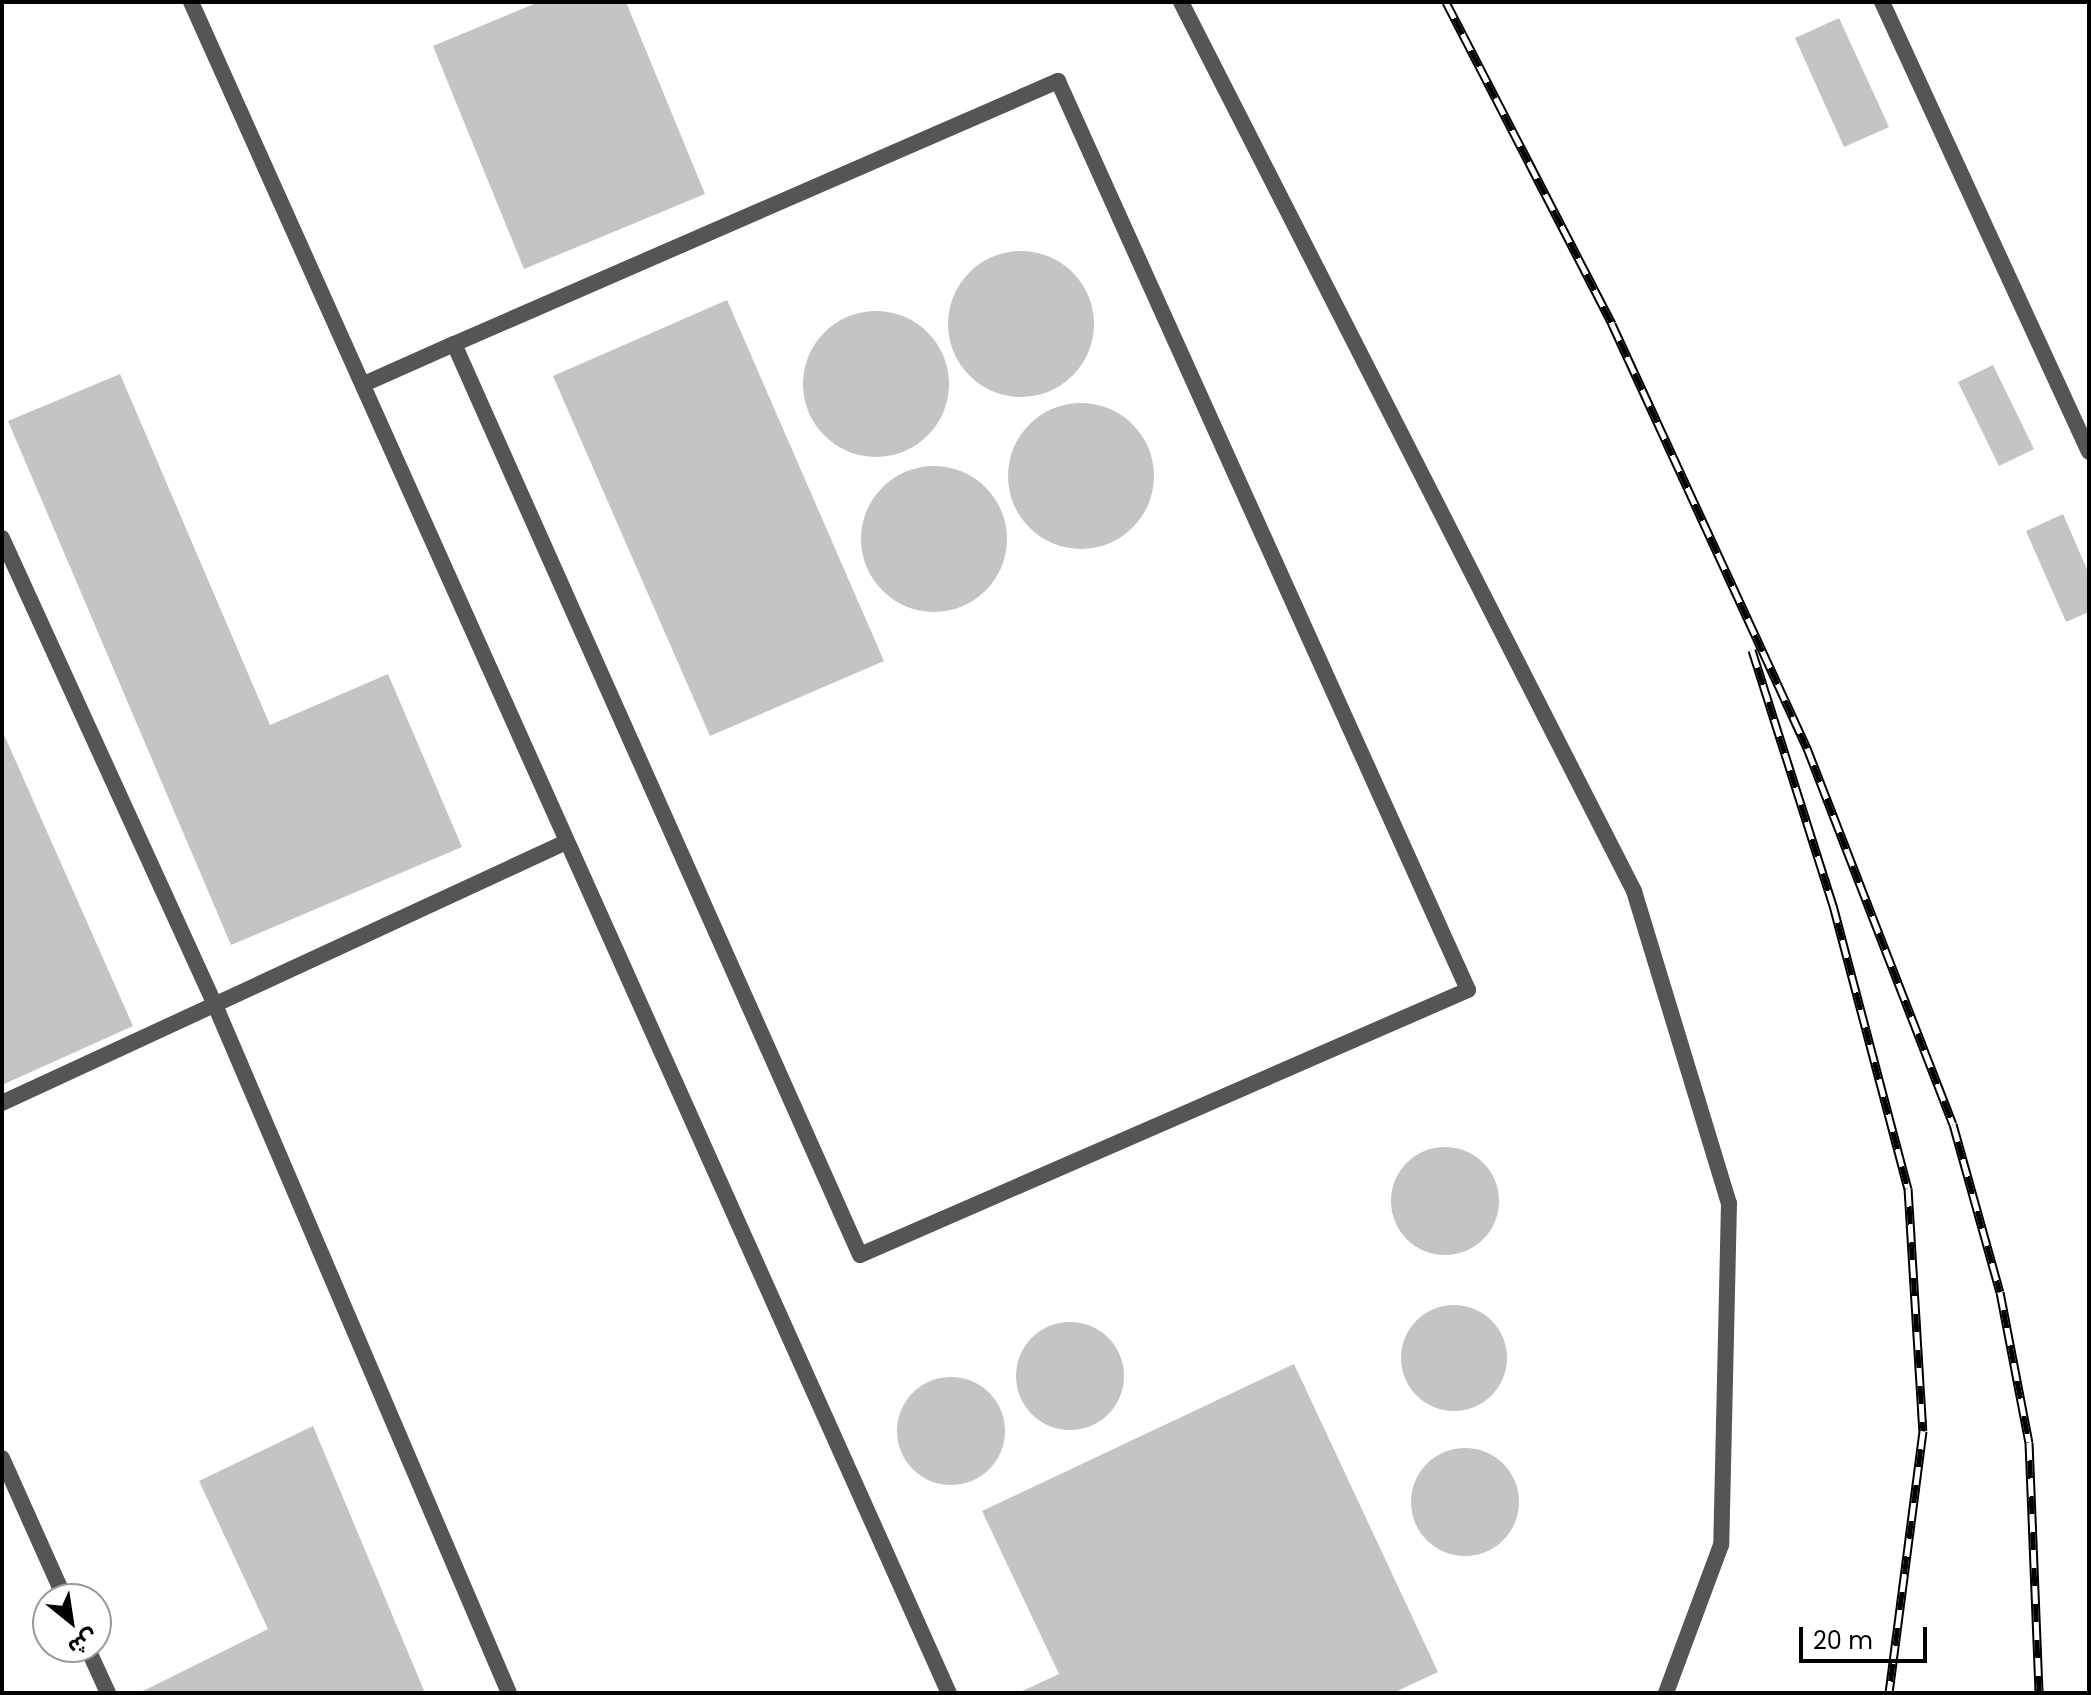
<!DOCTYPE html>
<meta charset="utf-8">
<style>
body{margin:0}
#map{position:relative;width:2091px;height:1695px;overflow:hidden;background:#fff;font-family:Poppins,"Noto Sans Arabic",sans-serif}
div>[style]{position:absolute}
.building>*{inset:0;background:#c4c4c4}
.round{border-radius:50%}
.service>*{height:16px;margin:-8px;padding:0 8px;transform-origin:8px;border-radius:8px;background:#555}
.rail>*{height:9px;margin-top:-4.5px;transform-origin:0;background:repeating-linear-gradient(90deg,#fff 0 18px,#000 0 36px);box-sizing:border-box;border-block:2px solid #000}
span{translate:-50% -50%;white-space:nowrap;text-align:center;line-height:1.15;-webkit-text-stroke:8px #fff;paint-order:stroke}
.frame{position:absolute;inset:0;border:4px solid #000;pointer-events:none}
.north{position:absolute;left:32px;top:1583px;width:80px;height:80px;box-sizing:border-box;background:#fff;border:2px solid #999;border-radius:50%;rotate:150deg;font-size:22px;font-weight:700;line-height:32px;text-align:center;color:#000}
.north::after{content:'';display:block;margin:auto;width:28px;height:36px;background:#000;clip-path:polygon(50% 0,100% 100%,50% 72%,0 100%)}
.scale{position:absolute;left:1799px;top:1627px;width:128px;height:36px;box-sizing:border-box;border:4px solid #000;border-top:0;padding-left:10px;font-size:24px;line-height:28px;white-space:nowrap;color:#000;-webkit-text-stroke:6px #fff;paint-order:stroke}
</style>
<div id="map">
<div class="building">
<i style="clip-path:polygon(539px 2px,626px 2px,705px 194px,524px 269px,433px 46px)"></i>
<i style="clip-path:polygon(1839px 18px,1889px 127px,1844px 147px,1795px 38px)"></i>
<i class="round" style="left:948px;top:251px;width:146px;height:146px"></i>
<i style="clip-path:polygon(727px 300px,884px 661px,710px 736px,553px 376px)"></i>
<i class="round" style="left:803px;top:311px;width:146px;height:146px"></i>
<i style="clip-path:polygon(1993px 365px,2034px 449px,1999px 466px,1958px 382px)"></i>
<i style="clip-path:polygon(120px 374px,270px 725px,388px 674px,462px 847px,231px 945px,8px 421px)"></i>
<i class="round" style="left:1008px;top:403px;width:146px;height:146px"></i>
<i class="round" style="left:861px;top:466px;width:146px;height:146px"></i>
<i style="clip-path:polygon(2063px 514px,2089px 574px,2089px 612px,2066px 622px,2026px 531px)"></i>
<i style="clip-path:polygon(2px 730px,133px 1026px,2px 1085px)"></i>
<i class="round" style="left:1391px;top:1147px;width:108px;height:108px"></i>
<i class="round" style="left:1401px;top:1305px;width:106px;height:106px"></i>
<i class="round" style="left:1016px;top:1322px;width:108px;height:108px"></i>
<i style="clip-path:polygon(1294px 1364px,1438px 1672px,1393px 1693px,1018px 1693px,1059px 1674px,982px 1511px)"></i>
<i class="round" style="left:897px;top:1377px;width:108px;height:108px"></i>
<i style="clip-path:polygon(313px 1426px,425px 1693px,139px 1693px,268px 1629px,199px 1481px)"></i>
<i class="round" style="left:1411px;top:1448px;width:108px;height:108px"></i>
</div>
<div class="service">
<i style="left:191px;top:2px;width:1853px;rotate:65.86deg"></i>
<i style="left:1181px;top:2px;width:998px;rotate:63deg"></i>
<i style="left:1634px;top:891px;width:326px;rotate:73.1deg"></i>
<i style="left:1729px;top:1203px;width:342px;rotate:91.3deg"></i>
<i style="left:1721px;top:1545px;width:158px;rotate:110.4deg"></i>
<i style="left:1882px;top:2px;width:495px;rotate:65.3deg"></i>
<i style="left:364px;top:384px;width:98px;rotate:-24deg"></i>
<i style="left:454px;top:344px;width:659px;rotate:-23.53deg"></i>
<i style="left:1058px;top:81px;width:997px;rotate:65.72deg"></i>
<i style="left:1468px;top:990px;width:663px;rotate:156.45deg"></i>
<i style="left:860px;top:1255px;width:997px;rotate:-114.02deg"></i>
<i style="left:2px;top:538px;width:513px;rotate:65.48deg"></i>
<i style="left:215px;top:1005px;width:748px;rotate:66.86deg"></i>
<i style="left:2px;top:1103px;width:621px;rotate:-24.83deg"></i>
<i style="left:2px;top:1458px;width:154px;rotate:65.9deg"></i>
<i style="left:87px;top:1647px;width:51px;rotate:65.5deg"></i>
</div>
<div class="rail">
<i style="left:1446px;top:2px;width:362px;rotate:62.7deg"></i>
<i style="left:1612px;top:324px;width:467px;rotate:65.3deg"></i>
<i style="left:1807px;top:748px;width:403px;rotate:68.8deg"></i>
<i style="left:1953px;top:1124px;width:174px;rotate:74.4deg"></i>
<i style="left:2000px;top:1292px;width:153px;rotate:79.1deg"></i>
<i style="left:2029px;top:1442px;width:251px;rotate:87.7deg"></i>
<i style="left:1752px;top:650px;width:268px;rotate:72.4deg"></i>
<i style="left:1833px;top:905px;width:293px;rotate:75.2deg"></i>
<i style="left:1908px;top:1188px;width:243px;rotate:86.5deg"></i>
<i style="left:1923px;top:1431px;width:264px;rotate:97.4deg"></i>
</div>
<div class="frame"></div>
<div class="north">ش</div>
<div class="scale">20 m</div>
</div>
